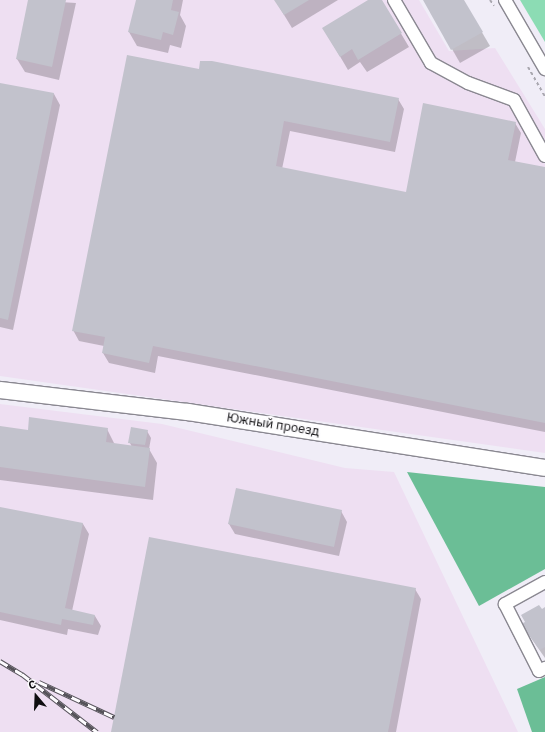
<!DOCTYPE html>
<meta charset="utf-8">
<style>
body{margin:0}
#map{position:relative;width:545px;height:732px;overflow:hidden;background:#f0edf7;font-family:"IBM Plex Sans",sans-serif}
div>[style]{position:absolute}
.industrial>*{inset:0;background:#eedff2}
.green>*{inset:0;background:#8cdcb4}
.forest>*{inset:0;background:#6bbe96}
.shadow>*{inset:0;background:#0003}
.building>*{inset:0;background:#c2c2cc}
.path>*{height:2px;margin-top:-1px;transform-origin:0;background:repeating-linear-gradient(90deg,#a9a7af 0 3px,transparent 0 6px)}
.roads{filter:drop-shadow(1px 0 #8a8891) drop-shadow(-1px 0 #8a8891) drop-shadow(0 1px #8a8891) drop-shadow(0 -1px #8a8891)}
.minor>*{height:12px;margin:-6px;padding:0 6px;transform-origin:6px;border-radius:6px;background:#fff}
.major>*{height:16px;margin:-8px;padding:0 8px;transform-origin:8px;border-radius:8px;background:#fff}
.rail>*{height:4.5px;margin-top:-2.25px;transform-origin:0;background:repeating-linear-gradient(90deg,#fdfcfe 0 9px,#555359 0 18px);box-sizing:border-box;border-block:1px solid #555359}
span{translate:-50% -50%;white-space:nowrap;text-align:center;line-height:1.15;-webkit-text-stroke:4px #fdfcfe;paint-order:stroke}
.street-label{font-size:13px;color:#0f0e11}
.north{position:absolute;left:16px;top:676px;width:40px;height:40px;-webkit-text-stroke:3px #fdfcfe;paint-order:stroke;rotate:341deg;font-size:11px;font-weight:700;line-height:16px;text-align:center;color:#0f0e11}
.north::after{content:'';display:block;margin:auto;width:14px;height:18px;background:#0f0e11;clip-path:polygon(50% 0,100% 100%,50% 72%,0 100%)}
</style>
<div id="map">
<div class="industrial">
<i style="clip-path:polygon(0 0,419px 0,449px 51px,495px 48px,545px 129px,545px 453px,0 376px)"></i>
<i style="clip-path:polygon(0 404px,162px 424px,345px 468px,394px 472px,518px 732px,0 732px)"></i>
</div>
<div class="green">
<i style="clip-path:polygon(520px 0,545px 0,545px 42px)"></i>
</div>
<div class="forest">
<i style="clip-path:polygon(407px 472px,545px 487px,545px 569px,479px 606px)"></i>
<i style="clip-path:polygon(545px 677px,545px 732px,532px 732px,517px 689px)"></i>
</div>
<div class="shadow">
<i style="clip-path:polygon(29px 0,76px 3px,59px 80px,25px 72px,17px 59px)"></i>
<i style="clip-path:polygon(137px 0,183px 0,180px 15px,186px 26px,181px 48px,170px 45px,168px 53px,137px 46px,129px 32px)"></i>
<i style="clip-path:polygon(275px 0,338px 0,292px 28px)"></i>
<i style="clip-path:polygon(370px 0,381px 0,409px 47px,367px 72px,360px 62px,348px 70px,331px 41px)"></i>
<i style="clip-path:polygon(424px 0,463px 0,490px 46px,460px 63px)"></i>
<i style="clip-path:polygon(199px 70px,398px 99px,404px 109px,395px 152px,290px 131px,282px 169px,406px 193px,515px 123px,521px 133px,515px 162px,545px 168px,545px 432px,158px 356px,155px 373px,109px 363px,103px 353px,104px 346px,79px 341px,73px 330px)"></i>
<i style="clip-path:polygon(0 84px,54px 94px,60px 105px,13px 330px,0 327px)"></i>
<i style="clip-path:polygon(0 427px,28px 431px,107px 429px,115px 445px,132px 447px,130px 443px,147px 431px,151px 438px,149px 449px,157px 463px,153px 500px,0 480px)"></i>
<i style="clip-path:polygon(0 508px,83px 524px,89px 534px,72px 611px,95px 616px,101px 626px,98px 635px,68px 629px,67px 635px,0 620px)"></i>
<i style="clip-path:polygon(341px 511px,347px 522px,339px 556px,235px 534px,229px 524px)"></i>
<i style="clip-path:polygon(415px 589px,421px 599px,396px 732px,112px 732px)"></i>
<i style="clip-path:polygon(545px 609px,545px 658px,522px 625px)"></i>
</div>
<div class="building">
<i style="clip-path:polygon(28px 0,66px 0,52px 67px,16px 59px)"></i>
<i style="clip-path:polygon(136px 0,173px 0,171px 10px,179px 12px,173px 35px,163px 32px,161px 40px,128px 32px)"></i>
<i style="clip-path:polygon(274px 0,309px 0,284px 15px)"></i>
<i style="clip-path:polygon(368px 0,382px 0,402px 33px,358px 60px,352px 49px,340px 57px,322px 28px)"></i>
<i style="clip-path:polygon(423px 0,464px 0,483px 32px,451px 50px)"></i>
<i style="clip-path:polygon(127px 55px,199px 69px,200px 61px,212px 61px,399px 98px,390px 142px,284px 121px,276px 166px,406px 192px,423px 103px,516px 122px,508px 160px,545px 167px,545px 423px,153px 346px,149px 363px,102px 353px,105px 337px,72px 331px)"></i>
<i style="clip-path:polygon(0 83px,54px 93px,8px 320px,0 318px)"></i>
<i style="clip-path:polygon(29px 417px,108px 428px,106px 442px,150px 448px,145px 487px,0 467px,0 426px,28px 430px)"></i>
<i style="clip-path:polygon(131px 427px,148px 430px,145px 445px,128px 443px)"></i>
<i style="clip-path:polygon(236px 488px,342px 510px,334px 547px,228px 524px)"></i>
<i style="clip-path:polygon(0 507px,83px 523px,65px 608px,95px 615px,93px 625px,62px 619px,61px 625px,0 612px)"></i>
<i style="clip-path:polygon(149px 537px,416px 588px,388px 732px,111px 732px)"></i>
<i style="clip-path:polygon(539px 605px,542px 609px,545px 607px,545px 647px,540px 650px,521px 624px,525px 622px,521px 615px)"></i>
</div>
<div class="path">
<i style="left:490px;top:0;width:7px;rotate:56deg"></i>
<i style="left:528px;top:67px;width:34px;rotate:60deg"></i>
</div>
<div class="roads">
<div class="minor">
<i style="left:394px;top:0;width:73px;rotate:59.6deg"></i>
<i style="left:431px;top:63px;width:42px;rotate:28.4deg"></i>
<i style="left:468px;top:83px;width:49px;rotate:20.3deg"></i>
<i style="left:514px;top:100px;width:64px;rotate:61deg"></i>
<i style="left:505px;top:0;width:80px;rotate:59.9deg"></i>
<i style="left:545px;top:582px;width:46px;rotate:151.2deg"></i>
<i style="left:505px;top:604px;width:75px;rotate:63.1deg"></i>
<i style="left:539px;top:671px;width:7px;rotate:-27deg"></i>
</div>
<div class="major">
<i style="left:0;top:390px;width:189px;rotate:6.7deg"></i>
<i style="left:188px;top:412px;width:361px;rotate:8.9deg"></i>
</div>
</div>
<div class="rail">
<i style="left:0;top:661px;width:26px;rotate:31deg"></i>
<i style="left:22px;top:674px;width:95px;rotate:37.7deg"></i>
<i style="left:39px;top:682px;width:83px;rotate:25deg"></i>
</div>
<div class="street-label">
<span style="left:273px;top:425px;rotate:9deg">Южный проезд</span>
</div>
<div class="north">С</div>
</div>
